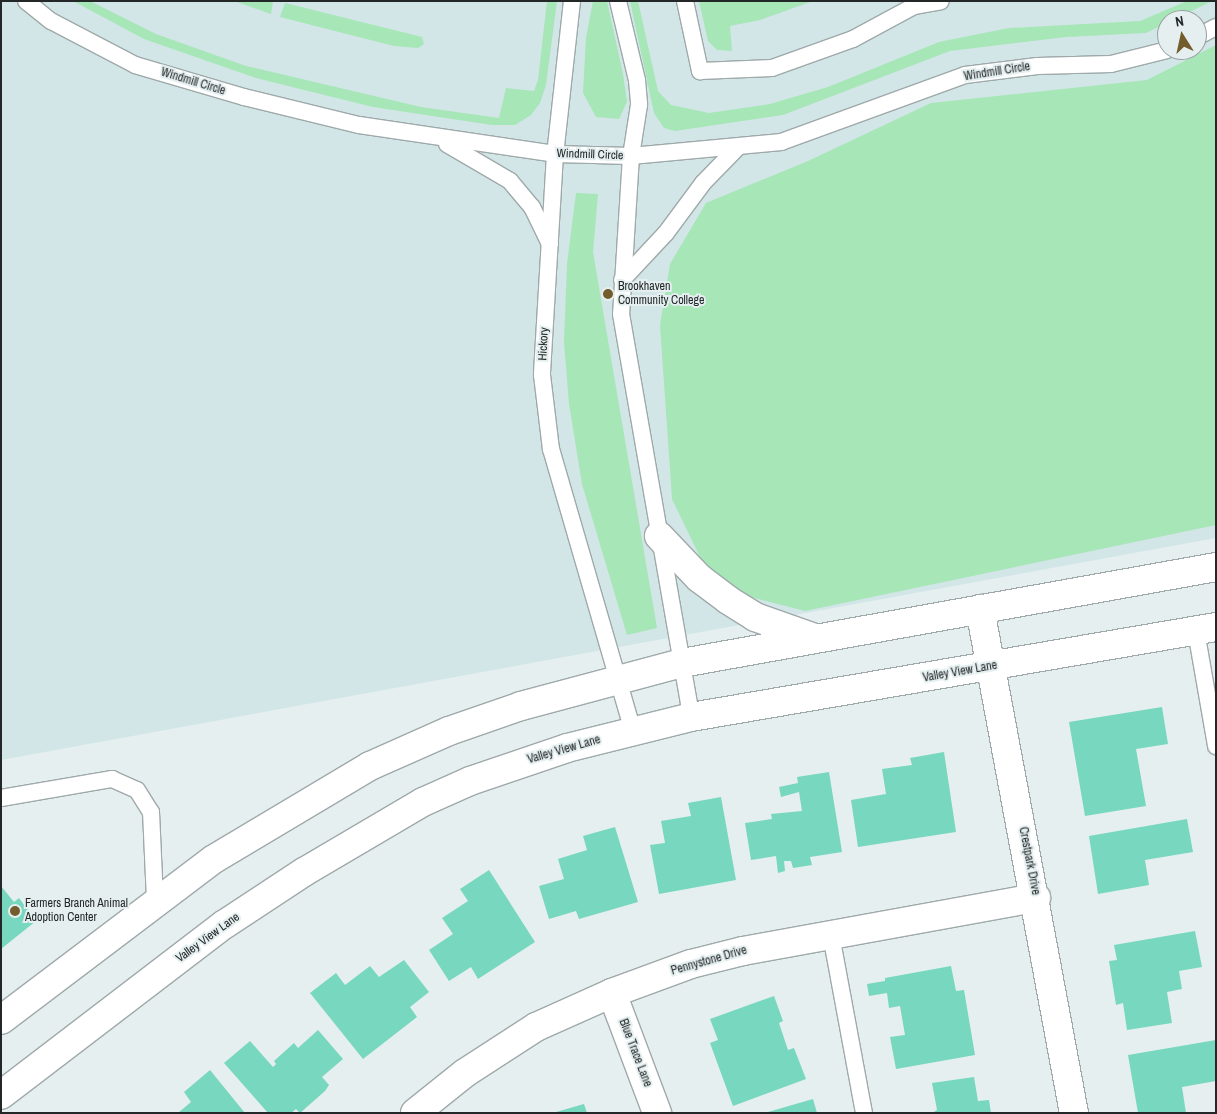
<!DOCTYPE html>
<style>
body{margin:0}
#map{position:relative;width:1217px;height:1114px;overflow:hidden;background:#e5eff0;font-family:"Archivo Narrow",sans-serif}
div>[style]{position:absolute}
.built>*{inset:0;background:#d2e6e7}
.green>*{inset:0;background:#a6e6b7}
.building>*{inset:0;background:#77d7bf}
.roads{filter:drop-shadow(1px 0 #9fa9aa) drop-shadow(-1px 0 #9fa9aa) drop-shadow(0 1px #9fa9aa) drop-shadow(0 -1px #9fa9aa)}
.service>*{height:16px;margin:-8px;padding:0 8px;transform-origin:8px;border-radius:8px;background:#fff}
.minor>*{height:28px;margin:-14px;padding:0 14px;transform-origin:14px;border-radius:14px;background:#fff}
.secondary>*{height:28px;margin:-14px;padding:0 14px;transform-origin:14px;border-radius:14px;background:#fff}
.dots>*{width:14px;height:14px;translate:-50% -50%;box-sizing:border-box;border:2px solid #e5eff0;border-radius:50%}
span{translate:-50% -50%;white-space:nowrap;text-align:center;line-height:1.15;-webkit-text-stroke:4px #e5eff0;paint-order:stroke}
.street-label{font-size:12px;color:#232727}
.poi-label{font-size:12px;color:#232727}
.left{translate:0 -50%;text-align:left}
.frame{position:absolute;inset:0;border:2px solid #232727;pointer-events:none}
.north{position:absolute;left:1157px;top:10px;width:50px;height:50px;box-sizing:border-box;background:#e5eff0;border:1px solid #979fa0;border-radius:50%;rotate:350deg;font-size:14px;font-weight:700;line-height:20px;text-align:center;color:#232727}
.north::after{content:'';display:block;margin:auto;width:18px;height:22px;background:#745d2d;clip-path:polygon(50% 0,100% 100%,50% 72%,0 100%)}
</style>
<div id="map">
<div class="built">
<i style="clip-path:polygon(evenodd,1px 1px,1216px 1px,1216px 538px,1px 760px,1px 1px,1167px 20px,1197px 20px,1197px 50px,1167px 50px,1167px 20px)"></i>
</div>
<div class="green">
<i style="clip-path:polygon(73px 1px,90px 1px,156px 34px,246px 66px,421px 107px,499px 118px,506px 88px,534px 91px,538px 80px,547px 1px,557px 1px,546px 85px,540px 103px,531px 115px,515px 125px,492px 125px,373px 107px,256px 78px,144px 39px)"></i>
<i style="clip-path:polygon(234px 1px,273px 1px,271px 14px)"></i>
<i style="clip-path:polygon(593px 1px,607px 1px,623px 74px,627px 102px,619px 119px,596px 117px,583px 93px,586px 38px)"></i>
<i style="clip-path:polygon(630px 1px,638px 1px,658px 91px,671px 105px,709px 113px,770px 104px,828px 87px,939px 42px,1009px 28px,1140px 21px,1187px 1px,1212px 1px,1146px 33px,1066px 37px,950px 51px,783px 115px,675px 131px,664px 128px,654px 113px)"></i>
<i style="clip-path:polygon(699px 1px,813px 1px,760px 20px,730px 26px,732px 51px,717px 50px,708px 41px)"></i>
<i style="clip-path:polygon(285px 3px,422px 37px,424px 44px,418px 48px,394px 46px,280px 17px)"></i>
<i style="clip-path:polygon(1216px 45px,1216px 525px,805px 611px,715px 588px,672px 499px,660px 325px,670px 264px,706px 203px,808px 161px,931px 103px,1147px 80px)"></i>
<i style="clip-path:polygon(576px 193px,598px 194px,593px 252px,657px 628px,627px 635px,582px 484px,569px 404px,564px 342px,567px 264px)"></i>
</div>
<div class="building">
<i style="clip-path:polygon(1162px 707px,1168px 744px,1136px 749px,1146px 806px,1085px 816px,1069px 722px)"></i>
<i style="clip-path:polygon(944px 752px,956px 832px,858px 847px,851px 800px,886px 794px,882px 769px,912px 765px,910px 758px)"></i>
<i style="clip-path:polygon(829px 772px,842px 852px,810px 857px,812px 865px,793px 868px,791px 861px,784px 861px,785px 871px,778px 873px,776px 856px,751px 860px,745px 823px,772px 819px,771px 814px,802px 811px,799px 792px,781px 797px,779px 787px,798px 783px,797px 777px)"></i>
<i style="clip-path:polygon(721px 797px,736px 880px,659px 894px,650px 845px,665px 843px,661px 821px,691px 816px,688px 803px)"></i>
<i style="clip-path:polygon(1187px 819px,1193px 852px,1145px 860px,1149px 885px,1098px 894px,1089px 836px)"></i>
<i style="clip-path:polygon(615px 827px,638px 902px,579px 919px,576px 911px,549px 919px,539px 886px,564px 879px,558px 859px,587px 850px,583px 836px)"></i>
<i style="clip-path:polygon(489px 870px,535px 942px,478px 979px,471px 967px,449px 981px,429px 950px,453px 934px,442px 918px,468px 901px,460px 889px)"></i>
<i style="clip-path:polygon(1px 886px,14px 902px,19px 898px,36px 921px,1px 949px)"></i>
<i style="clip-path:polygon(1195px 931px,1202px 967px,1179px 971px,1182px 989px,1167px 992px,1172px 1023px,1127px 1030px,1123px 1003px,1116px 1005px,1109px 961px,1117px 960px,1114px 945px)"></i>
<i style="clip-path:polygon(404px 960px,429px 992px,410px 1007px,417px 1017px,363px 1059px,310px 993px,336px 973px,345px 985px,370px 966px,379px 977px)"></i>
<i style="clip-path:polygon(951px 966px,956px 991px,964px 990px,975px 1055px,896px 1069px,890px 1037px,905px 1035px,900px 1006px,889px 1008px,887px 993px,869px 996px,867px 984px,885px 981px,885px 978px)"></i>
<i style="clip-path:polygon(774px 996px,783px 1021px,779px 1023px,788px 1050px,794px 1048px,806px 1079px,733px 1106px,710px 1043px,718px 1040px,710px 1019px)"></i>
<i style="clip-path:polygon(318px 1030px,343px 1059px,322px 1077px,329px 1085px,325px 1091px,300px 1113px,296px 1109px,291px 1113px,268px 1113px,224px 1063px,250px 1041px,273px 1067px,276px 1064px,274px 1061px,294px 1043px,298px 1048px)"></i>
<i style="clip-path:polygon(1216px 1040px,1216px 1081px,1182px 1087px,1186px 1113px,1138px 1113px,1128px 1055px)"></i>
<i style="clip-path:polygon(210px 1070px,245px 1113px,178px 1113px,191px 1102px,184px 1092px)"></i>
<i style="clip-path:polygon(974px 1077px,978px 1101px,989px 1100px,991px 1113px,932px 1113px,937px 1110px,932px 1083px)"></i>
<i style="clip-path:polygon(813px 1099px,817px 1113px,768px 1113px,768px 1112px)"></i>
<i style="clip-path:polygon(584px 1104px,587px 1113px,556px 1113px,556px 1112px)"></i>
</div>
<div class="roads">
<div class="service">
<i style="left:26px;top:1px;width:32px;rotate:39deg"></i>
<i style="left:51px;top:21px;width:95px;rotate:27.6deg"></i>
<i style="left:135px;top:65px;width:114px;rotate:16.4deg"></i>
<i style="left:244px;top:97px;width:118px;rotate:13.7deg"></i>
<i style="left:359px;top:125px;width:198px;rotate:8.4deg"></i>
<i style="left:555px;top:154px;width:76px;rotate:1.5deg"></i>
<i style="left:631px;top:156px;width:151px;rotate:-5.3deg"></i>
<i style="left:781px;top:142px;width:196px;rotate:-20deg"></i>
<i style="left:965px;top:75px;width:73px;rotate:-7.1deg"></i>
<i style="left:1037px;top:66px;width:74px;rotate:-1.5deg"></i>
<i style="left:1111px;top:64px;width:58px;rotate:-14deg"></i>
<i style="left:572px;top:1px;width:154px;rotate:96.3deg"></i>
<i style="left:555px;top:154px;width:221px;rotate:93.4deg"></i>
<i style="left:542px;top:375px;width:75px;rotate:83.1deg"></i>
<i style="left:551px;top:449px;width:294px;rotate:73.8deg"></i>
<i style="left:618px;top:1px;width:81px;rotate:76.5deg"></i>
<i style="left:637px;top:80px;width:25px;rotate:85deg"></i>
<i style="left:639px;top:105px;width:52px;rotate:98.9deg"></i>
<i style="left:631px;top:156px;width:158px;rotate:93.6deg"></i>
<i style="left:621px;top:314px;width:409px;rotate:80.1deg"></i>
<i style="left:685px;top:1px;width:72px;rotate:77.9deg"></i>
<i style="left:700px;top:71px;width:72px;rotate:-2.4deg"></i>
<i style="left:772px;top:68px;width:86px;rotate:-19.7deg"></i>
<i style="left:853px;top:39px;width:69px;rotate:-28.4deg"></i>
<i style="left:914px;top:6px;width:27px;rotate:-10deg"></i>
<i style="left:1197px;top:37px;width:21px;rotate:-28deg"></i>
<i style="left:447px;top:144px;width:73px;rotate:30.4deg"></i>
<i style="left:510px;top:181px;width:34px;rotate:50deg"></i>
<i style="left:532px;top:207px;width:41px;rotate:64.1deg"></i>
<i style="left:622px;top:280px;width:64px;rotate:-46.9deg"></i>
<i style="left:666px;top:233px;width:62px;rotate:-53.5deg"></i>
<i style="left:703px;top:183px;width:49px;rotate:-45.8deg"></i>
<i style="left:1196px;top:631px;width:117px;rotate:80.1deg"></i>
<i style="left:1px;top:798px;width:113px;rotate:-9.7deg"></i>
<i style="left:112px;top:779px;width:27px;rotate:24deg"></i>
<i style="left:137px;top:790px;width:26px;rotate:58deg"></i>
<i style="left:151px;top:812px;width:89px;rotate:87.4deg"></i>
<i style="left:831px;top:935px;width:181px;rotate:79.5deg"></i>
</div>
<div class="minor">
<i style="left:980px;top:609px;width:513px;rotate:79.44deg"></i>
<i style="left:612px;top:993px;width:128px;rotate:69.4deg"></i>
<i style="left:415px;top:1113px;width:64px;rotate:-38.7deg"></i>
<i style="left:465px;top:1073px;width:85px;rotate:-32.9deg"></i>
<i style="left:536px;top:1027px;width:83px;rotate:-24.1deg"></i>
<i style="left:612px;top:993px;width:84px;rotate:-20.2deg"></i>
<i style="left:691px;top:964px;width:54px;rotate:-14deg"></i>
<i style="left:743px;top:951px;width:298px;rotate:-10.3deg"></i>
</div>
<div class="secondary">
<i style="left:659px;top:536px;width:58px;rotate:46.4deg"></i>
<i style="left:699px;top:578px;width:36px;rotate:37deg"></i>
<i style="left:728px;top:600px;width:32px;rotate:32deg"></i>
<i style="left:755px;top:617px;width:64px;rotate:19.3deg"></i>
<i style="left:1px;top:1020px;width:267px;rotate:-37.1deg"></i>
<i style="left:214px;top:859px;width:182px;rotate:-30.8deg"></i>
<i style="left:370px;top:766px;width:86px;rotate:-23.9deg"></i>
<i style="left:449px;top:731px;width:76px;rotate:-19.1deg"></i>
<i style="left:521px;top:706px;width:167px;rotate:-15deg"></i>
<i style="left:682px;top:663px;width:543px;rotate:-10.19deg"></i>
<i style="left:1px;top:1095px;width:282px;rotate:-37.4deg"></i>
<i style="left:225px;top:924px;width:95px;rotate:-33.4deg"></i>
<i style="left:304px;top:872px;width:138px;rotate:-30.5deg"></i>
<i style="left:423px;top:802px;width:51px;rotate:-24.1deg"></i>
<i style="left:470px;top:781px;width:102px;rotate:-18.8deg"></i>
<i style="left:567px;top:748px;width:128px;rotate:-14deg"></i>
<i style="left:691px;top:717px;width:533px;rotate:-9.73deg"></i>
</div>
</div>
<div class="dots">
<i style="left:608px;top:294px;background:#745d2d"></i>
<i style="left:15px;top:911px;background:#745d2d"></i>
</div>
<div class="street-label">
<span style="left:997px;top:72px;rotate:-9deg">Windmill Circle</span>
<span style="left:193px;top:82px;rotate:17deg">Windmill Circle</span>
<span style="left:590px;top:155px;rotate:2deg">Windmill Circle</span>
<span style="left:544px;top:344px;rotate:-87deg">Hickory</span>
<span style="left:960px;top:672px;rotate:-10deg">Valley View Lane</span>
<span style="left:564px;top:750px;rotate:-16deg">Valley View Lane</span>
<span style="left:1029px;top:861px;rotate:79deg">Crestpark Drive</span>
<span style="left:208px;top:938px;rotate:-36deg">Valley View Lane</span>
<span style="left:709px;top:961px;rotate:-16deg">Pennystone Drive</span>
<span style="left:635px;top:1053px;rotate:69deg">Blue Trace Lane</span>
</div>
<div class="poi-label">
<span class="left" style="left:618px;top:294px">Brookhaven<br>Community College</span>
<span class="left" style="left:25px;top:911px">Farmers Branch Animal<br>Adoption Center</span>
</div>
<div class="frame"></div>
<div class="north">N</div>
</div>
